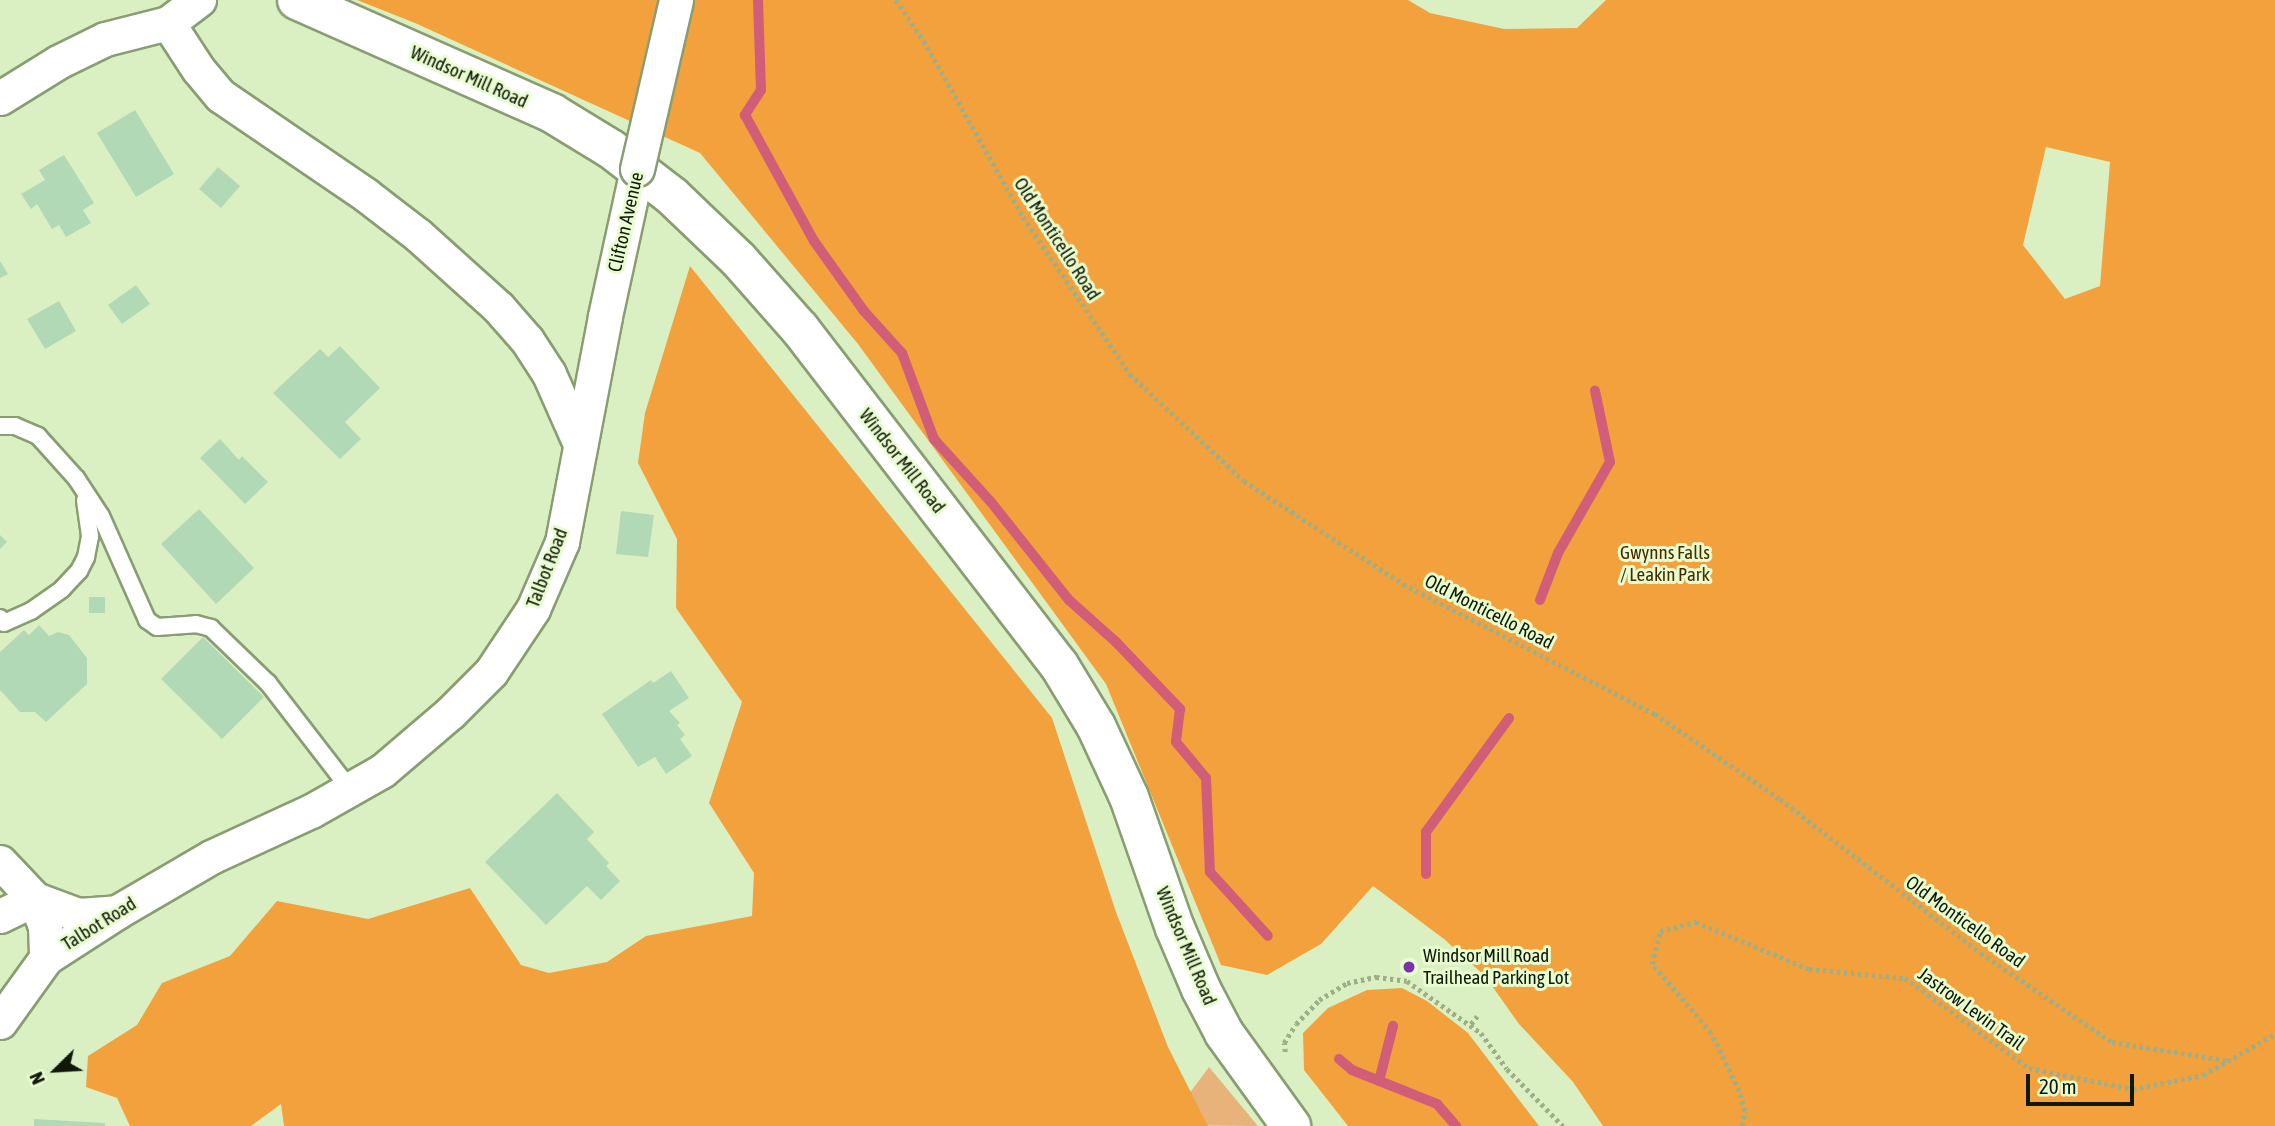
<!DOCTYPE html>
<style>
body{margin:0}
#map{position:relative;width:2275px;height:1126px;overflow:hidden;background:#dbf0c2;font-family:"Asap Condensed",sans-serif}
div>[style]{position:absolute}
.green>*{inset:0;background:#e7b37a}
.forest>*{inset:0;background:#f2a13d}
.stream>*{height:10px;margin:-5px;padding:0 5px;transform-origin:5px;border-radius:5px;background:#d05e78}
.building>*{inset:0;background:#b1d9b5}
.path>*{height:4.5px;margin-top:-2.25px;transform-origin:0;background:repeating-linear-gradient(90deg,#9dae89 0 3.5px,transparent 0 7px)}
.roads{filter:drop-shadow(2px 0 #899d73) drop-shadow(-2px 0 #899d73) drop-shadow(0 2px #899d73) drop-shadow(0 -2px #899d73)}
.lane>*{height:16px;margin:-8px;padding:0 8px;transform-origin:8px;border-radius:8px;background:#fff}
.street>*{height:33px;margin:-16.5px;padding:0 16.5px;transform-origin:16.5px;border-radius:16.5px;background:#fff}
.secondary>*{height:38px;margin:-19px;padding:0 19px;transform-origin:19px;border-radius:19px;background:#fff}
.bridges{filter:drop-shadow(2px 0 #899d73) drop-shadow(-2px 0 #899d73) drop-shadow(0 2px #899d73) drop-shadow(0 -2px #899d73)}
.street-bridge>*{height:33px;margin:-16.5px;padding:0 16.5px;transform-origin:16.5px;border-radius:16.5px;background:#fff}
.dots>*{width:19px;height:19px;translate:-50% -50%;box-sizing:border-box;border:4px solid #e8fdcf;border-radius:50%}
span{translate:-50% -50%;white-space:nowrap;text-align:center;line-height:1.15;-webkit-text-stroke:6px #e8fdcf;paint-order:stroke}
.street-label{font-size:19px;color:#101807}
.park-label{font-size:19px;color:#492a00}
.poi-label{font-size:19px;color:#101807}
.left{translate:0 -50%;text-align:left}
.north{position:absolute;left:21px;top:1035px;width:70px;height:70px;-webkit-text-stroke:5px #e8fdcf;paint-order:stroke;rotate:246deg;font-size:19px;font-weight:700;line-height:28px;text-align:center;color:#101807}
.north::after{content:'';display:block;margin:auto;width:24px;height:32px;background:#101807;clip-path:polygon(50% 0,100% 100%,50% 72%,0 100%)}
.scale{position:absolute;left:2026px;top:1074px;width:108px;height:32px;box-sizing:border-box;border:4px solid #101807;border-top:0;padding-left:9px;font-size:21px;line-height:24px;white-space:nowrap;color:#101807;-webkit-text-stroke:5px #e8fdcf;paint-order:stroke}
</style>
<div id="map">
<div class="green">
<i style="clip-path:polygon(1209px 1067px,1258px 1126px,1166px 1125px)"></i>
</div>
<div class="forest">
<i style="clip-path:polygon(evenodd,357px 0,1408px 0,1430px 13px,1504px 29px,1577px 28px,1606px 0,2275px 0,2275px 1126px,1603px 1126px,1573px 1082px,1519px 1024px,1485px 976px,1444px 939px,1373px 886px,1321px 944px,1267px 975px,1221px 965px,1106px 684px,858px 344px,700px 153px,415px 23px,357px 0,2046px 147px,2110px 162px,2100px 286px,2065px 299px,2023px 245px,2046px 147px)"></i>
<i style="clip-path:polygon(690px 266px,1052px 718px,1116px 912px,1168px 1047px,1208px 1126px,284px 1126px,281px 1104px,251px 1126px,130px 1126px,117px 1098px,86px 1087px,88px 1056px,137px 1025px,162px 983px,230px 956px,277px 901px,368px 919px,470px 888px,521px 965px,549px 973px,607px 962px,646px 936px,752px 916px,754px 873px,709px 803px,742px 702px,676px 608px,677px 539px,638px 463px,645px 413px)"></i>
<i style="clip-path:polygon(1402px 988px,1427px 1001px,1468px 1033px,1539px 1126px,1348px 1126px,1304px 1070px,1303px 1033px,1328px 1008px,1367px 990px)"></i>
</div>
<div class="stream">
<i style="left:758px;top:0;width:90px;rotate:88.1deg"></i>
<i style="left:761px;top:90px;width:30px;rotate:123deg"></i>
<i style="left:745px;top:115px;width:144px;rotate:61.3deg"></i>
<i style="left:814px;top:241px;width:86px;rotate:54.5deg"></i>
<i style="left:864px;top:311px;width:57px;rotate:47.9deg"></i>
<i style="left:902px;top:353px;width:92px;rotate:69.6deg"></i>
<i style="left:934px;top:439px;width:85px;rotate:47.9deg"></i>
<i style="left:991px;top:502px;width:125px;rotate:51.5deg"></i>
<i style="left:1069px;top:600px;width:63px;rotate:41.8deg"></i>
<i style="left:1116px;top:642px;width:93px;rotate:46.3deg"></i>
<i style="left:1180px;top:709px;width:33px;rotate:97deg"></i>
<i style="left:1176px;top:742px;width:47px;rotate:50.2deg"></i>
<i style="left:1206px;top:778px;width:94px;rotate:87.6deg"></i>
<i style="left:1210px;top:872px;width:86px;rotate:47.8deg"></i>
<i style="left:1540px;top:600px;width:50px;rotate:-69deg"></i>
<i style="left:1558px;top:553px;width:105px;rotate:-60.3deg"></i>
<i style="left:1610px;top:462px;width:73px;rotate:-101.9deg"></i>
<i style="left:1426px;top:874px;width:42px;rotate:-90deg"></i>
<i style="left:1426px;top:832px;width:141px;rotate:-53.9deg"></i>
<i style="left:1339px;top:1059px;width:17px;rotate:40deg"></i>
<i style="left:1352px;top:1070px;width:92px;rotate:21.8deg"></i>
<i style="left:1437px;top:1104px;width:29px;rotate:49deg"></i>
<i style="left:1379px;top:1081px;width:57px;rotate:-75.7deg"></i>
</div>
<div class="building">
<i style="clip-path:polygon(135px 110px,174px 174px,136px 197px,97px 133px)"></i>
<i style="clip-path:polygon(64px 155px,94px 203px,83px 210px,91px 223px,66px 237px,59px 225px,52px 229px,37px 204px,31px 209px,21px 194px,45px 180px,39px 170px)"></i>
<i style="clip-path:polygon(218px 167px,240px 186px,221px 208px,199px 189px)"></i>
<i style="clip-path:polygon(0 261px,8px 274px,0 278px)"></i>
<i style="clip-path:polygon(136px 285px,150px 304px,122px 324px,108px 305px)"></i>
<i style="clip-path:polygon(59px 301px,76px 331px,45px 349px,27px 319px)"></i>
<i style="clip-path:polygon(340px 346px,380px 388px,345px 422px,361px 439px,340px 459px,273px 393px,320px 349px,328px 357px)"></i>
<i style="clip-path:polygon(220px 439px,239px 460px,242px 456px,268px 482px,245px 504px,200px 458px)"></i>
<i style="clip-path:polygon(199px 509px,254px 568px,216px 604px,161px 544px)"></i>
<i style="clip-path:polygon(621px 511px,654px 515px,648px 557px,616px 554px)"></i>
<i style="clip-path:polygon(0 535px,7px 542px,0 549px)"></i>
<i style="clip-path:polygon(89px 597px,105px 597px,105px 613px,89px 613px)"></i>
<i style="clip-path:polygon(39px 625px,49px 636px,58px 632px,69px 635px,87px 658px,87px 684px,46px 722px,35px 712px,20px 712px,0 690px,0 652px,24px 630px,29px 635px)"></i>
<i style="clip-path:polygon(203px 637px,264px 697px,222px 739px,161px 679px)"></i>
<i style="clip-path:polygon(671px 671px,689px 698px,669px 711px,680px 723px,677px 725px,685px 735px,680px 739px,692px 756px,666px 774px,655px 757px,638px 767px,602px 714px,651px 680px,653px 683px)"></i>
<i style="clip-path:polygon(557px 793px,594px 832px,587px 839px,609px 863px,606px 866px,620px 881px,601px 900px,587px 886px,546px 925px,485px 862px)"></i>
<i style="clip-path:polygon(34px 1119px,105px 1123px,105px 1126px,34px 1126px)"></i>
</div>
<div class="path">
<i style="left:896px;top:0;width:50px;rotate:55.7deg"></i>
<i style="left:924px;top:41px;width:202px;rotate:60.6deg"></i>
<i style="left:1023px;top:217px;width:190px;rotate:55.7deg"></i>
<i style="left:1130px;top:374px;width:156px;rotate:43.2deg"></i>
<i style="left:1244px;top:481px;width:189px;rotate:32.9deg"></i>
<i style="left:1403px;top:584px;width:284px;rotate:27.3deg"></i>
<i style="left:1655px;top:714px;width:151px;rotate:34.2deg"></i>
<i style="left:1780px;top:799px;width:253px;rotate:37.5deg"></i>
<i style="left:1981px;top:953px;width:158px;rotate:34.2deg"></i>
<i style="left:2112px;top:1042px;width:120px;rotate:9.1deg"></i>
<i style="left:1471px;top:1024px;width:10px;rotate:-53deg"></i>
<i style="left:1285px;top:1052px;width:9px;rotate:-96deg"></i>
<i style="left:1284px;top:1043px;width:22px;rotate:-58deg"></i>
<i style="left:1296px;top:1024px;width:33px;rotate:-46deg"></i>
<i style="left:1319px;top:1000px;width:33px;rotate:-31deg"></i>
<i style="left:1347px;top:983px;width:30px;rotate:-12deg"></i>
<i style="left:1376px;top:977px;width:31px;rotate:7deg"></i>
<i style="left:1407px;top:981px;width:90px;rotate:35.1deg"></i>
<i style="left:1481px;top:1033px;width:44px;rotate:54.2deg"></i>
<i style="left:1507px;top:1069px;width:80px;rotate:45.5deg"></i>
<i style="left:1742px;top:1126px;width:15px;rotate:-79deg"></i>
<i style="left:1745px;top:1111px;width:21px;rotate:-107deg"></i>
<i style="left:1739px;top:1091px;width:64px;rotate:-115.8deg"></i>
<i style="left:1711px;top:1033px;width:91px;rotate:-130.5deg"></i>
<i style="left:1652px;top:964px;width:34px;rotate:-76deg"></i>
<i style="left:1660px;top:931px;width:37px;rotate:-14deg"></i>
<i style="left:1696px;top:922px;width:122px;rotate:22.6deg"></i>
<i style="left:1809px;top:969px;width:96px;rotate:5.4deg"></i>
<i style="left:1905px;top:978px;width:153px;rotate:36deg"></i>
<i style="left:2029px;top:1068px;width:106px;rotate:11.4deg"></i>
<i style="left:2133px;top:1089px;width:71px;rotate:-11.3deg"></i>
<i style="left:2203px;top:1075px;width:83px;rotate:-29.7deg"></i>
</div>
<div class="roads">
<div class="lane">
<i style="left:0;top:426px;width:15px"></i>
<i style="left:15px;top:426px;width:25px;rotate:23deg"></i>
<i style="left:38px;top:436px;width:57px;rotate:47.9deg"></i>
<i style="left:76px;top:478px;width:45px;rotate:56.7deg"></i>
<i style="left:101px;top:516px;width:114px;rotate:66.1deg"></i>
<i style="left:147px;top:620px;width:12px;rotate:35deg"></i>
<i style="left:157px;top:627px;width:39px;rotate:-4deg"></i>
<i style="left:196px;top:624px;width:16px;rotate:15deg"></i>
<i style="left:211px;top:628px;width:79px;rotate:44deg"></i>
<i style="left:268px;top:683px;width:134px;rotate:52.3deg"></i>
<i style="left:0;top:618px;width:6px;rotate:51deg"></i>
<i style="left:4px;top:623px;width:30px;rotate:-24deg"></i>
<i style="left:31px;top:611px;width:38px;rotate:-35deg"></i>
<i style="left:62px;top:589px;width:25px;rotate:-47deg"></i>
<i style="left:79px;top:571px;width:16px;rotate:-63deg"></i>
<i style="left:86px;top:557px;width:21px;rotate:-79deg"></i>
<i style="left:90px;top:536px;width:36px;rotate:-98deg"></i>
</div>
<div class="street">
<i style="left:168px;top:23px;width:55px;rotate:56.9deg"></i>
<i style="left:198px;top:69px;width:35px;rotate:50deg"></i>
<i style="left:221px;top:96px;width:176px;rotate:34.3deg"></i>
<i style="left:366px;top:195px;width:66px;rotate:37.6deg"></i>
<i style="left:418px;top:235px;width:108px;rotate:42deg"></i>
<i style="left:498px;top:307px;width:44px;rotate:48.7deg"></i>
<i style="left:527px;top:340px;width:40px;rotate:57.1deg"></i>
<i style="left:549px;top:374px;width:77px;rotate:66.1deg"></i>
<i style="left:0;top:98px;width:68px;rotate:-31.8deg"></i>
<i style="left:58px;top:62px;width:52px;rotate:-26.1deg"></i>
<i style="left:105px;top:39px;width:65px;rotate:-14.3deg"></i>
<i style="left:168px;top:23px;width:39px;rotate:-37deg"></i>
<i style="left:0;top:862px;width:51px;rotate:46.6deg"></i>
<i style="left:35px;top:899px;width:29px;rotate:70deg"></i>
<i style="left:45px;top:926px;width:32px;rotate:88deg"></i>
<i style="left:0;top:916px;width:39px;rotate:-26deg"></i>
<i style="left:35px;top:899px;width:46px;rotate:20.4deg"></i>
<i style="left:78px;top:915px;width:39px;rotate:-4deg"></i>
<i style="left:0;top:1022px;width:79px;rotate:-54.3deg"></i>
<i style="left:46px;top:958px;width:85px;rotate:-32.9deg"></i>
<i style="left:117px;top:912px;width:109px;rotate:-30.3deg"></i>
<i style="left:211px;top:857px;width:110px;rotate:-24.7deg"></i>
<i style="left:311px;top:811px;width:81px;rotate:-29.4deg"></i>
<i style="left:382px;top:771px;width:89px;rotate:-40.5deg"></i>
<i style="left:450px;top:713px;width:58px;rotate:-45deg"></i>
<i style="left:491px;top:672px;width:76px;rotate:-56.3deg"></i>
<i style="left:533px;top:609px;width:73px;rotate:-66.6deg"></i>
<i style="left:562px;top:542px;width:230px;rotate:-79.2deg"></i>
<i style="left:605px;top:316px;width:150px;rotate:-77.7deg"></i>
</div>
<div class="secondary">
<i style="left:297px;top:0;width:279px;rotate:23.9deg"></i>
<i style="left:552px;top:113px;width:69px;rotate:31.4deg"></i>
<i style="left:611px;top:149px;width:77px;rotate:37.6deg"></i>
<i style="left:672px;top:196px;width:91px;rotate:43.7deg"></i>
<i style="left:738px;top:259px;width:94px;rotate:48.5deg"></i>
<i style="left:800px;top:329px;width:424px;rotate:52.4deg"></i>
<i style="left:1059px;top:665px;width:71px;rotate:58.8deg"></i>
<i style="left:1096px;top:726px;width:78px;rotate:65.1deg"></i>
<i style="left:1129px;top:797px;width:139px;rotate:70.7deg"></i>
<i style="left:1175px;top:928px;width:66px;rotate:66.9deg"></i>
<i style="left:1201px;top:989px;width:50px;rotate:62.4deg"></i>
<i style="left:1224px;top:1033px;width:115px;rotate:54.2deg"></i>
</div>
</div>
<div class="bridges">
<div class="street-bridge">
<i style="left:637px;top:169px;width:173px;rotate:-77deg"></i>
</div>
</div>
<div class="dots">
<i style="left:1409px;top:967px;background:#7934a8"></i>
</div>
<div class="street-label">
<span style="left:469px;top:77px;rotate:24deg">Windsor Mill Road</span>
<span style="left:626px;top:222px;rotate:-77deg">Clifton Avenue</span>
<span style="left:1057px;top:239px;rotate:57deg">Old Monticello Road</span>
<span style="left:902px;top:461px;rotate:52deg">Windsor Mill Road</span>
<span style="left:547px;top:568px;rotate:-69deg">Talbot Road</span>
<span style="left:1489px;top:612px;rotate:27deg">Old Monticello Road</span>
<span style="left:1965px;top:922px;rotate:36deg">Old Monticello Road</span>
<span style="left:99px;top:924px;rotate:-32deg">Talbot Road</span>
<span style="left:1186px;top:946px;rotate:67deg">Windsor Mill Road</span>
<span style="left:1971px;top:1009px;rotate:36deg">Jastrow Levin Trail</span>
</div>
<div class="park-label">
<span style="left:1665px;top:564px">Gwynns Falls<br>/ Leakin Park</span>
</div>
<div class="poi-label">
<span class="left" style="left:1423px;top:967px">Windsor Mill Road<br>Trailhead Parking Lot</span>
</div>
<div class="north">N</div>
<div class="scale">20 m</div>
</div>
